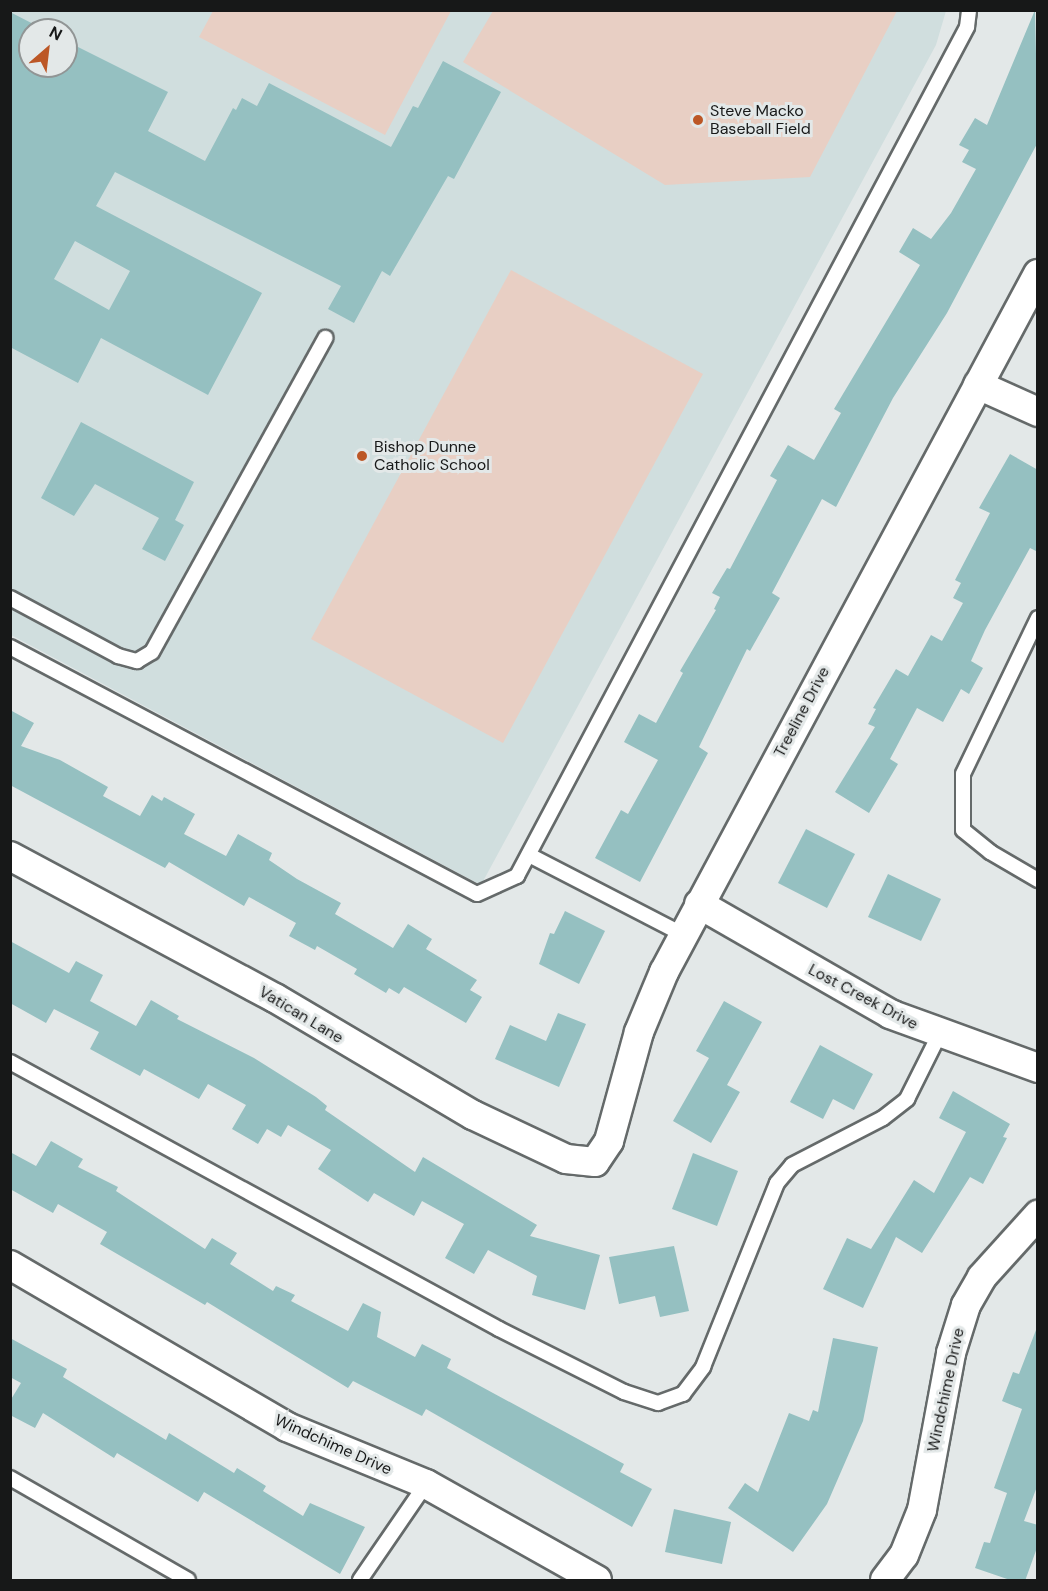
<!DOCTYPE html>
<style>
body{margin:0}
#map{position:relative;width:1048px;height:1591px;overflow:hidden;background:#e3e8e8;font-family:"DM Sans",sans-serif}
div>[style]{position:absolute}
.built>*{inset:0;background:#d0dede}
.green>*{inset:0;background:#e8cfc4}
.building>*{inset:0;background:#95c0c1}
.roads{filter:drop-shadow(2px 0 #656a6a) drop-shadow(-2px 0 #656a6a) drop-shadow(0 2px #656a6a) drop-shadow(0 -2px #656a6a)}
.service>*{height:14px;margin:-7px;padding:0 7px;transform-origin:7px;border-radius:7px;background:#fff}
.minor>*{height:28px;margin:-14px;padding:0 14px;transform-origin:14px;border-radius:14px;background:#fff}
.dots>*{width:16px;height:16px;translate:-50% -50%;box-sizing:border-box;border:3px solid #e3e8e8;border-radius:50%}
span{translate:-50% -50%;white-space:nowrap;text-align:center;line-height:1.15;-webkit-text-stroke:6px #e3e8e8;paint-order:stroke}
.poi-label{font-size:16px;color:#171818}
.left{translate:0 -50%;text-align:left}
.street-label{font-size:16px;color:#171818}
.frame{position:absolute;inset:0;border:12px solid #171818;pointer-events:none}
.north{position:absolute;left:18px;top:18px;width:60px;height:60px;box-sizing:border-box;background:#e3e8e8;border:2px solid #919595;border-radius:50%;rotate:28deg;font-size:16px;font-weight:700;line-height:24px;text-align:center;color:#171818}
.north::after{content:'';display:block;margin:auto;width:21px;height:27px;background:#bc5726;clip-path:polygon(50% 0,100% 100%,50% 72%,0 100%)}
</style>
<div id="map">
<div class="built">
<i style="clip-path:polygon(evenodd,10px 11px,946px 11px,936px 45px,481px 885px,11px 635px,10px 11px,30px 30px,66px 30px,66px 66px,30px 66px,30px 30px)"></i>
</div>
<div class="green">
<i style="clip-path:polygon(213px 11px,213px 10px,451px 11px,385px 135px,199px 37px)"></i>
<i style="clip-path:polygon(493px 11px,493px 10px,897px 11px,810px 177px,665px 185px,463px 62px)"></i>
<i style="clip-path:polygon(511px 270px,703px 374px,503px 743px,311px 639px)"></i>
</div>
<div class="building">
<i style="clip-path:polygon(1035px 10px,1038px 142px,947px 313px,893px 398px,836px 507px,822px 499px,772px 593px,780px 598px,750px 651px,747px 649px,699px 747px,708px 753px,640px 882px,595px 858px,621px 810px,628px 814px,658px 760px,624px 742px,639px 714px,656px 723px,683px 673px,680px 671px,716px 610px,714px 609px,720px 597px,712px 593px,727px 568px,730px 569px,777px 480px,770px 476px,788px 445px,814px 460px,841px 413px,834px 409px,920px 265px,899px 252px,913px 228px,931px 239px,951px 213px,976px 169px,962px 162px,969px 150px,959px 145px,975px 118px,987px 125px)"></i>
<i style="clip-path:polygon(evenodd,10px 12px,45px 30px,30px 30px,30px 66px,66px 66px,66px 41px,168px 92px,148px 131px,205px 161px,233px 108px,236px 110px,242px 98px,257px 106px,269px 83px,391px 147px,413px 106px,418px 108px,443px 61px,501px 92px,454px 179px,448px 176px,390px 276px,382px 271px,354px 323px,328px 309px,341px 286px,115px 172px,96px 206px,262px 293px,208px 395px,101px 338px,78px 383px,10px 347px,10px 12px,75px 241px,130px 271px,109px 310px,54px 279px,75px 241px)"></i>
<i style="clip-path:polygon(81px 422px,194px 482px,175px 520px,184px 525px,165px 561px,142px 549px,159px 518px,95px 484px,74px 516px,41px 498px)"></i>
<i style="clip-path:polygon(1010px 454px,1038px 470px,1038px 552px,1030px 548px,985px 630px,971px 661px,983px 668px,969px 694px,961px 689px,943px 722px,917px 708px,890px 759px,898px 764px,869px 813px,835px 792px,875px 727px,868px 724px,876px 709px,873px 708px,896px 669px,908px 676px,931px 635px,942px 641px,963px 603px,953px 598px,961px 583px,955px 580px,990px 513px,979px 508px)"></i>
<i style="clip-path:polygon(10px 710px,34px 723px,21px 746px,60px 760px,108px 787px,103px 796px,140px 816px,152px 795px,162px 801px,164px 797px,195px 814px,184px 834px,226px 856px,238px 834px,272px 853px,269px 860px,297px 879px,341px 903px,335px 914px,393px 948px,408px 924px,432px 939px,426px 949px,477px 980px,470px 990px,482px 997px,466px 1023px,404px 987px,399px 994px,389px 988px,386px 993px,354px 974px,357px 969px,317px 946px,315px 950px,289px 936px,296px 923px,249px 897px,244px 906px,169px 862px,165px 868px,10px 785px)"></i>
<i style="clip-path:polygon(806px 829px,855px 854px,827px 908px,778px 883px)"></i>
<i style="clip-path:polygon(888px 874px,941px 899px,921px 941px,868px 917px)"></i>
<i style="clip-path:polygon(565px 911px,605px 931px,579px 984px,539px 964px,550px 933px,554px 934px)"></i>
<i style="clip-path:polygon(10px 941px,69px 973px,76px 961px,103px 975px,90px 1001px,136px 1026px,151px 1000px,179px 1016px,177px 1019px,254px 1058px,316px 1097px,327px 1106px,325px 1110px,415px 1172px,423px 1157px,537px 1225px,530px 1236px,600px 1255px,585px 1310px,532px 1295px,537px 1276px,488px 1250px,474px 1274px,445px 1258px,464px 1224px,422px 1201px,414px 1216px,374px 1193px,368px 1202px,318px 1169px,331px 1150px,288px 1125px,281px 1137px,267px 1129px,258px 1144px,232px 1129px,246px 1105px,208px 1084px,199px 1099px,144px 1069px,140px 1076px,90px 1049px,99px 1032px,54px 1009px,46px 1023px,10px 1003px)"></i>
<i style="clip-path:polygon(724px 1001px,762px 1022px,727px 1085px,740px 1092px,711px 1143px,673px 1121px,709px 1058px,696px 1051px)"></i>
<i style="clip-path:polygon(558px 1013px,586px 1024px,559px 1087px,495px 1059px,510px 1025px,546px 1041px)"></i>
<i style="clip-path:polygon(820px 1045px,873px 1074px,854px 1110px,833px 1099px,823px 1119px,790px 1102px)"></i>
<i style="clip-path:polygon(953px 1091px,1010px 1124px,1003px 1137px,1007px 1138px,983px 1184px,970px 1177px,922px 1253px,896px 1237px,863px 1308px,823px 1289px,847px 1238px,871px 1249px,914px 1180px,934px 1193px,966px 1132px,939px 1118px)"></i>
<i style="clip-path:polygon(51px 1141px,83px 1159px,78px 1167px,118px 1187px,116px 1191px,205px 1249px,212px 1238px,237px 1253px,230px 1264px,273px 1291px,276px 1286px,295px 1295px,291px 1301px,348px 1331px,363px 1303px,381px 1312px,377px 1337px,415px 1357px,422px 1344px,451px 1359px,447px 1368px,624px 1464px,620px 1472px,652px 1489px,632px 1527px,426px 1409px,422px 1416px,353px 1381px,348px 1388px,207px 1302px,205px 1305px,100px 1244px,107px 1232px,58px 1204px,53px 1213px,10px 1189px,10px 1152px,36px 1166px)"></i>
<i style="clip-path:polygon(693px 1153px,738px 1171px,717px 1226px,672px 1209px)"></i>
<i style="clip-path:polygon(674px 1246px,689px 1311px,660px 1317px,655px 1296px,619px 1304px,609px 1257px)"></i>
<i style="clip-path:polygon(1036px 1330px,1038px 1484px,1024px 1521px,1038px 1525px,1038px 1545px,1025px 1581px,1013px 1581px,975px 1568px,984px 1542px,990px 1543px,1007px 1493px,994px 1488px,1022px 1409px,1002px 1401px,1013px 1372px,1019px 1374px)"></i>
<i style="clip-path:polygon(10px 1338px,67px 1369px,63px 1377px,166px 1440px,169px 1433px,234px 1473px,237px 1468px,266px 1486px,263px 1491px,303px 1516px,310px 1503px,365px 1527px,340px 1574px,204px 1492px,198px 1502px,117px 1453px,114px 1458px,43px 1413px,35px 1428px,10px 1415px,10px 1401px,21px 1383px,10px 1377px)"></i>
<i style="clip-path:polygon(833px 1338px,878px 1347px,863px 1421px,827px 1504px,793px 1552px,728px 1508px,745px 1483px,758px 1492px,789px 1413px,809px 1421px,813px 1410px,818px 1412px)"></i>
<i style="clip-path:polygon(674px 1509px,731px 1522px,722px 1564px,665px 1552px)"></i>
</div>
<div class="roads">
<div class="service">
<i style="left:10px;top:598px;width:123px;rotate:28.2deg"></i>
<i style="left:118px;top:656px;width:20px;rotate:15deg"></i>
<i style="left:137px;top:661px;width:17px;rotate:-31deg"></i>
<i style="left:152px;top:652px;width:359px;rotate:-61.1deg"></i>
<i style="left:1038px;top:618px;width:173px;rotate:115.7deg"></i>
<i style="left:963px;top:774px;width:56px;rotate:90deg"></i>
<i style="left:963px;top:830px;width:35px;rotate:39deg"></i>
<i style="left:990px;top:852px;width:56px;rotate:30.3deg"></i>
<i style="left:10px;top:647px;width:528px;rotate:27.87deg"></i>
<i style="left:477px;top:894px;width:44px;rotate:-24.2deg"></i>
<i style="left:517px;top:876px;width:961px;rotate:-62.07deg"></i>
<i style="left:967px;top:27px;width:17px;rotate:-83deg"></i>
<i style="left:529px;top:855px;width:174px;rotate:27.3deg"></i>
<i style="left:10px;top:1062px;width:557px;rotate:28.64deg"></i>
<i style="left:499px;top:1329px;width:140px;rotate:26.7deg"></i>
<i style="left:624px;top:1392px;width:36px;rotate:18deg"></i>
<i style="left:658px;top:1403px;width:27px;rotate:-20deg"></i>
<i style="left:683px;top:1394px;width:34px;rotate:-53deg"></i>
<i style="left:703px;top:1367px;width:198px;rotate:-68.1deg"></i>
<i style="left:777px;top:1183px;width:23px;rotate:-50deg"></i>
<i style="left:792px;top:1165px;width:102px;rotate:-27.3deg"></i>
<i style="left:883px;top:1118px;width:31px;rotate:-38deg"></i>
<i style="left:907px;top:1099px;width:72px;rotate:-63.4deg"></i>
<i style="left:10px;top:1478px;width:205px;rotate:29.8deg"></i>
<i style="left:360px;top:1580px;width:116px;rotate:-55.5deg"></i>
</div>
<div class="minor">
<i style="left:978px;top:385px;width:66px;rotate:24.2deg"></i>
<i style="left:10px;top:856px;width:301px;rotate:28.2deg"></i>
<i style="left:275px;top:998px;width:230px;rotate:30.6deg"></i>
<i style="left:473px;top:1115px;width:103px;rotate:25.3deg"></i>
<i style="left:566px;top:1159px;width:29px;rotate:6deg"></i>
<i style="left:595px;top:1162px;width:25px;rotate:-56deg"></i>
<i style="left:609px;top:1141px;width:113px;rotate:-74.6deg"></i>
<i style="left:639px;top:1032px;width:65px;rotate:-67.4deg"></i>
<i style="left:664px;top:972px;width:792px;rotate:-61.82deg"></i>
<i style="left:699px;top:904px;width:220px;rotate:29.9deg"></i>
<i style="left:890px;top:1014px;width:158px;rotate:20deg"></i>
<i style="left:10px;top:1265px;width:321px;rotate:30.3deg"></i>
<i style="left:287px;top:1427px;width:150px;rotate:22.3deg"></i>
<i style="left:426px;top:1484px;width:196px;rotate:29.3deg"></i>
<i style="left:885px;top:1580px;width:31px;rotate:-53deg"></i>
<i style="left:904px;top:1555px;width:48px;rotate:-68.2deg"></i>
<i style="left:922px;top:1510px;width:160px;rotate:-79.5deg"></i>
<i style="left:951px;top:1353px;width:50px;rotate:-72.6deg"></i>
<i style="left:966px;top:1305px;width:32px;rotate:-60deg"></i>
<i style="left:982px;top:1277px;width:84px;rotate:-47.9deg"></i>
</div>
</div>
<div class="dots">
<i style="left:698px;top:120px;background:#bc5726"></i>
<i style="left:362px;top:456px;background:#bc5726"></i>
</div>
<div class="poi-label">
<span class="left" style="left:710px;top:120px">Steve Macko<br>Baseball Field</span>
<span class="left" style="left:374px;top:456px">Bishop Dunne<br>Catholic School</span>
</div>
<div class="street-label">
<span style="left:802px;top:712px;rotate:-62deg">Treeline Drive</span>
<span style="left:863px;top:997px;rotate:28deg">Lost Creek Drive</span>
<span style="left:301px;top:1015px;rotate:31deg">Vatican Lane</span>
<span style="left:946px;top:1390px;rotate:-78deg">Windchime Drive</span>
<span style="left:333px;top:1445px;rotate:24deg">Windchime Drive</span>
</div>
<div class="frame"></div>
<div class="north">N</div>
</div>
